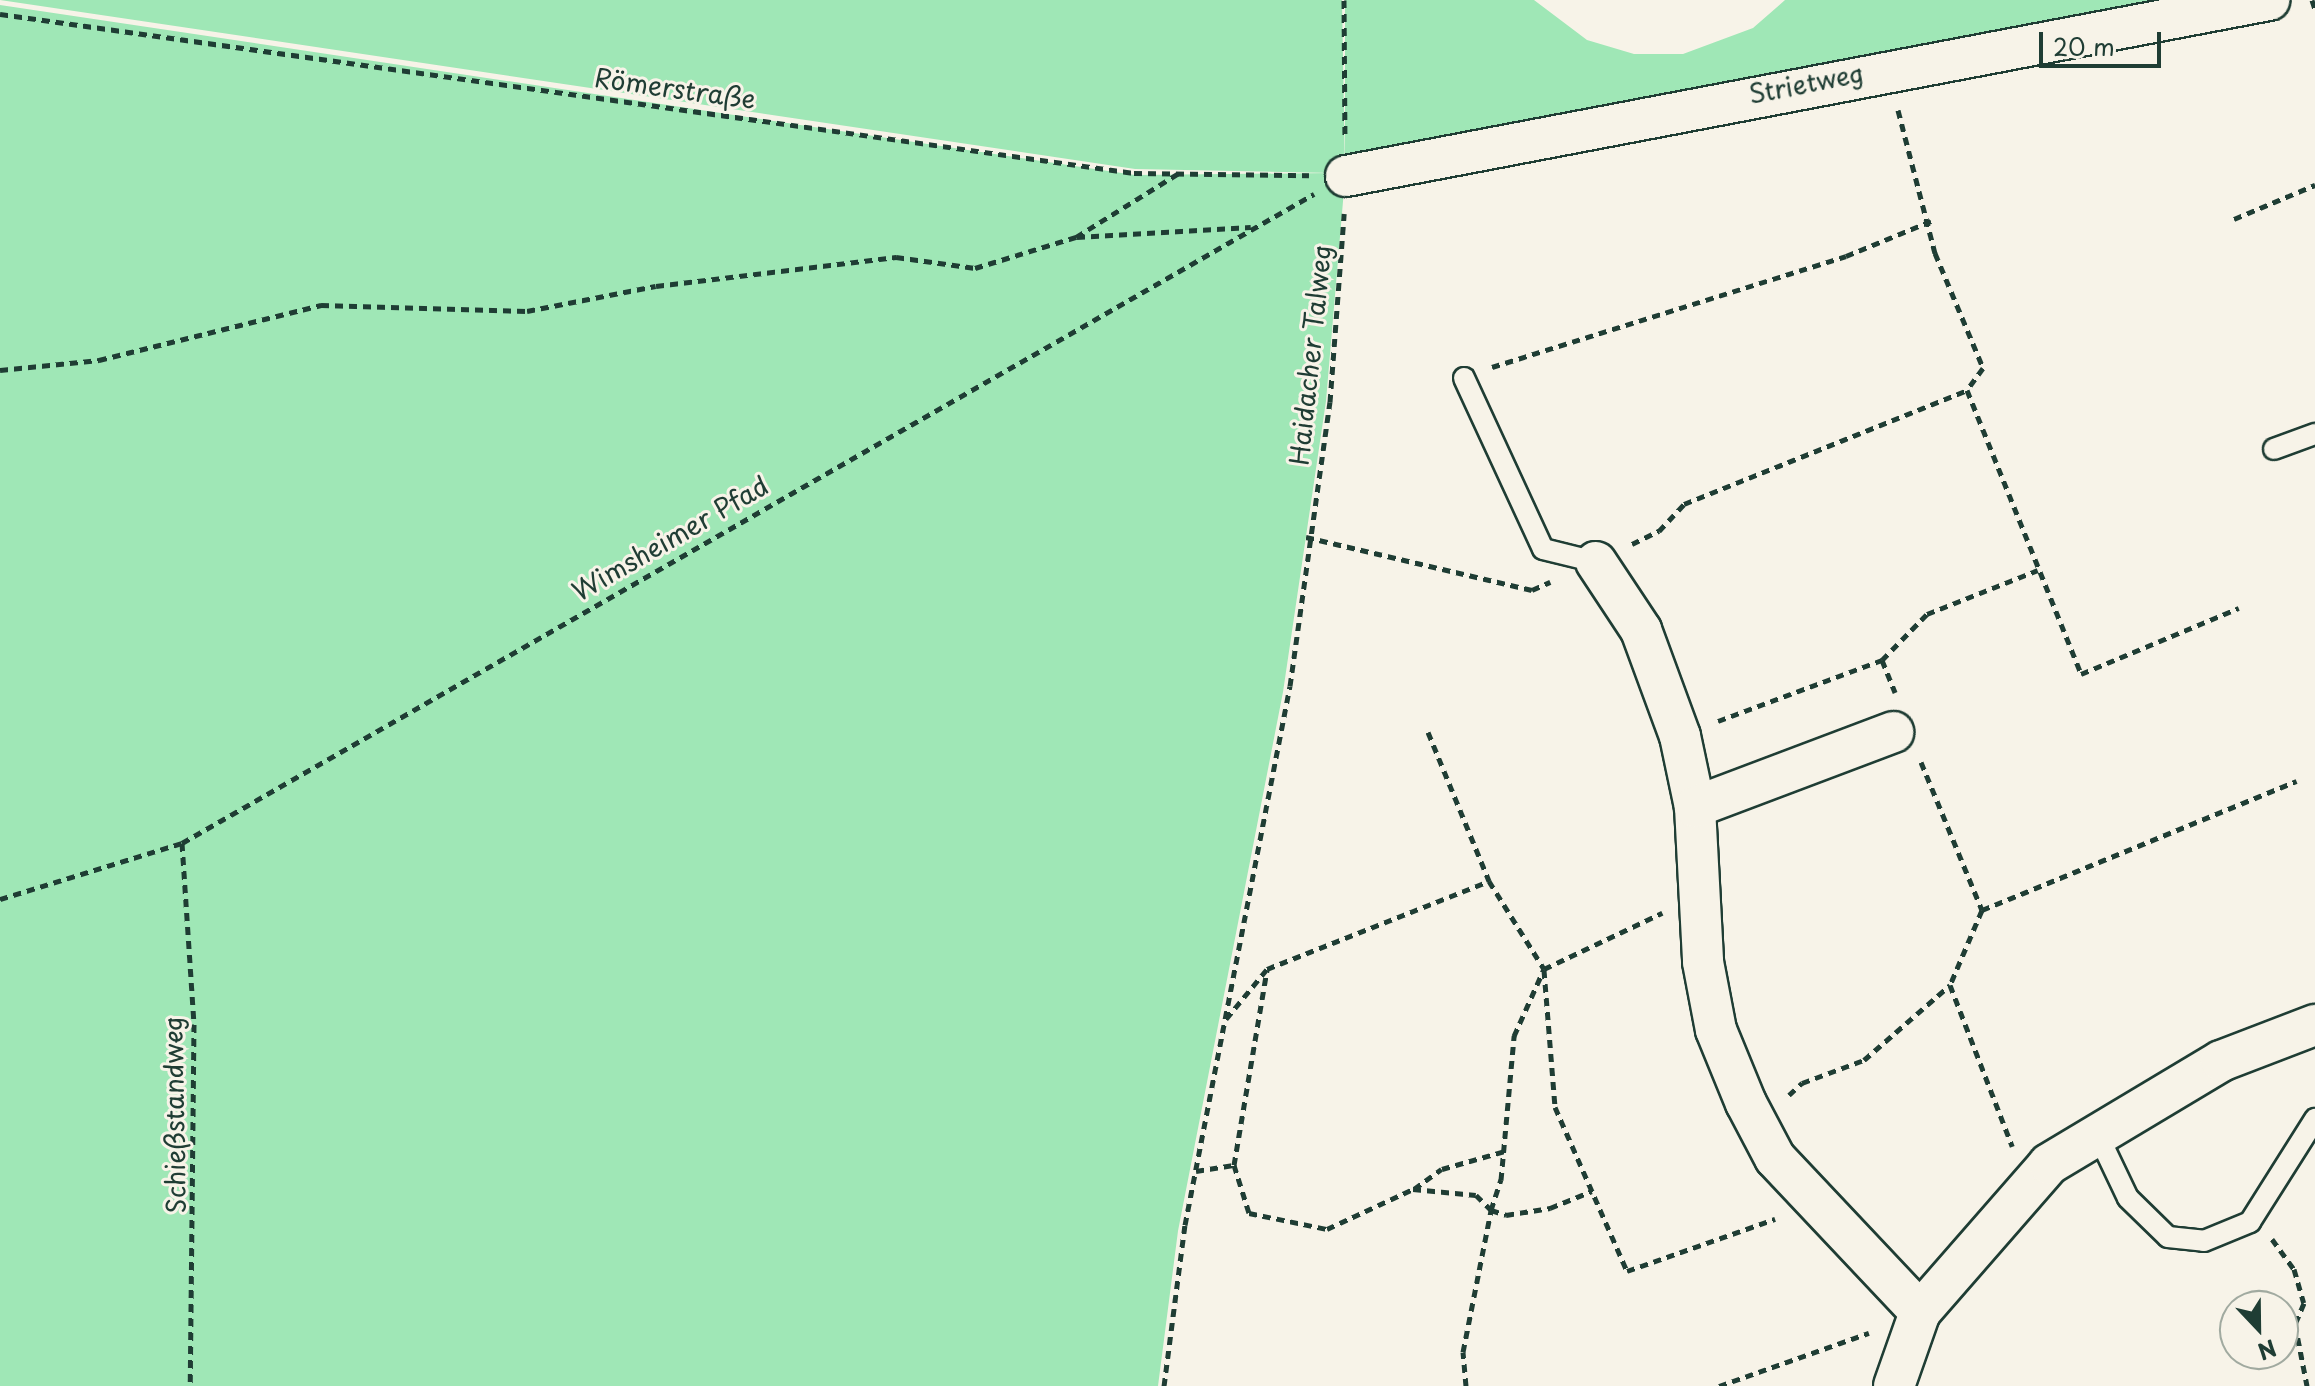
<!DOCTYPE html>
<meta charset="utf-8">
<style>
body{margin:0}
#map{position:relative;width:2315px;height:1386px;overflow:hidden;background:#f7f3e8;font-family:"Playpen Sans",sans-serif}
div>[style]{position:absolute}
.green>*{inset:0;background:#9fe7b6}
.path>*{height:5px;margin-top:-2.5px;transform-origin:0;background:repeating-linear-gradient(90deg,#1f3d34 0 8px,transparent 0 14px)}
.roads{filter:drop-shadow(2px 0 #1f3d34) drop-shadow(-2px 0 #1f3d34) drop-shadow(0 2px #1f3d34) drop-shadow(0 -2px #1f3d34)}
.service>*{height:20px;margin:-10px;padding:0 10px;transform-origin:10px;border-radius:10px;background:#f7f3e8}
.minor>*{height:40px;margin:-20px;padding:0 20px;transform-origin:20px;border-radius:20px;background:#f7f3e8}
span{translate:-50% -50%;white-space:nowrap;text-align:center;line-height:1.15;-webkit-text-stroke:6px #f7f3e8;paint-order:stroke}
.street-label{font-size:26px;color:#1f3d34}
.north{position:absolute;left:2219px;top:1290px;width:80px;height:80px;box-sizing:border-box;background:#f7f3e8;border:2px solid #a1aaa0;border-radius:50%;rotate:158deg;font-size:22px;font-weight:700;line-height:32px;text-align:center;color:#1f3d34}
.north::after{content:'';display:block;margin:auto;width:28px;height:36px;background:#1f3d34;clip-path:polygon(50% 0,100% 100%,50% 72%,0 100%)}
.scale{position:absolute;left:2039px;top:32px;width:122px;height:36px;box-sizing:border-box;border:4px solid #1f3d34;border-top:0;padding-left:10px;font-size:24px;line-height:28px;white-space:nowrap;color:#1f3d34;-webkit-text-stroke:6px #f7f3e8;paint-order:stroke}
</style>
<div id="map">
<div class="green">
<i style="clip-path:polygon(0 0,1342px 0,1345px 174px,1345px 0,1534px 0,1587px 40px,1634px 54px,1683px 54px,1753px 28px,1785px 0,2219px 0,1345px 178px,1326px 401px,1283px 692px,1178px 1231px,1158px 1386px,0 1386px,0 5px,1135px 175px,1334px 173px,1135px 169px)"></i>
</div>
<div class="path">
<i style="left:1344px;top:0;width:136px;rotate:89.6deg"></i>
<i style="left:2312px;top:0;width:9px;rotate:72deg"></i>
<i style="left:0;top:14px;width:1145px;rotate:7.98deg"></i>
<i style="left:1134px;top:173px;width:175px;rotate:0.7deg"></i>
<i style="left:1898px;top:110px;width:148px;rotate:75.5deg"></i>
<i style="left:1935px;top:253px;width:125px;rotate:67.3deg"></i>
<i style="left:1983px;top:368px;width:27px;rotate:126deg"></i>
<i style="left:2234px;top:219px;width:88px;rotate:-22.8deg"></i>
<i style="left:1077px;top:237px;width:174px;rotate:-3.3deg"></i>
<i style="left:1492px;top:367px;width:371px;rotate:-17.4deg"></i>
<i style="left:1846px;top:256px;width:92px;rotate:-22.4deg"></i>
<i style="left:0;top:370px;width:100px;rotate:-5.8deg"></i>
<i style="left:99px;top:360px;width:229px;rotate:-13.9deg"></i>
<i style="left:321px;top:305px;width:206px;rotate:1.7deg"></i>
<i style="left:527px;top:311px;width:131px;rotate:-11deg"></i>
<i style="left:656px;top:286px;width:242px;rotate:-6.9deg"></i>
<i style="left:896px;top:257px;width:80px;rotate:7.9deg"></i>
<i style="left:975px;top:268px;width:106px;rotate:-17.1deg"></i>
<i style="left:1076px;top:237px;width:121px;rotate:-31.9deg"></i>
<i style="left:1306px;top:537px;width:232px;rotate:13.2deg"></i>
<i style="left:1532px;top:590px;width:20px;rotate:-24deg"></i>
<i style="left:1632px;top:544px;width:30px;rotate:-26deg"></i>
<i style="left:1659px;top:531px;width:37px;rotate:-47deg"></i>
<i style="left:1684px;top:504px;width:305px;rotate:-21.9deg"></i>
<i style="left:1967px;top:390px;width:306px;rotate:68.1deg"></i>
<i style="left:2081px;top:674px;width:171px;rotate:-22.7deg"></i>
<i style="left:1882px;top:660px;width:35px;rotate:68deg"></i>
<i style="left:1718px;top:721px;width:175px;rotate:-20.4deg"></i>
<i style="left:1882px;top:660px;width:64px;rotate:-45.6deg"></i>
<i style="left:1927px;top:614px;width:119px;rotate:-21.6deg"></i>
<i style="left:1428px;top:732px;width:161px;rotate:67.7deg"></i>
<i style="left:1489px;top:881px;width:104px;rotate:58deg"></i>
<i style="left:1544px;top:969px;width:131px;rotate:-25.4deg"></i>
<i style="left:1921px;top:762px;width:160px;rotate:67.6deg"></i>
<i style="left:1982px;top:910px;width:82px;rotate:113.1deg"></i>
<i style="left:1950px;top:985px;width:173px;rotate:68.9deg"></i>
<i style="left:182px;top:843px;width:181px;rotate:86.2deg"></i>
<i style="left:194px;top:1024px;width:362px;rotate:90.6deg"></i>
<i style="left:0;top:899px;width:190px;rotate:-17.1deg"></i>
<i style="left:182px;top:843px;width:1305px;rotate:-29.83deg"></i>
<i style="left:1982px;top:910px;width:340px;rotate:-22.3deg"></i>
<i style="left:1544px;top:970px;width:137px;rotate:85.4deg"></i>
<i style="left:1555px;top:1107px;width:179px;rotate:66.3deg"></i>
<i style="left:1627px;top:1271px;width:157px;rotate:-19.4deg"></i>
<i style="left:1226px;top:1019px;width:65px;rotate:-50.6deg"></i>
<i style="left:1267px;top:969px;width:239px;rotate:-21.6deg"></i>
<i style="left:1789px;top:1095px;width:18px;rotate:-43deg"></i>
<i style="left:1802px;top:1083px;width:66px;rotate:-20.4deg"></i>
<i style="left:1864px;top:1060px;width:114px;rotate:-41.1deg"></i>
<i style="left:1234px;top:1165px;width:198px;rotate:-80.4deg"></i>
<i style="left:1196px;top:1171px;width:38px;rotate:-9deg"></i>
<i style="left:1234px;top:1165px;width:50px;rotate:72.6deg"></i>
<i style="left:1249px;top:1213px;width:80px;rotate:11.6deg"></i>
<i style="left:1327px;top:1229px;width:95px;rotate:-24.9deg"></i>
<i style="left:1413px;top:1189px;width:63px;rotate:5.4deg"></i>
<i style="left:1476px;top:1195px;width:21px;rotate:45deg"></i>
<i style="left:1491px;top:1210px;width:32px;rotate:-72deg"></i>
<i style="left:1501px;top:1180px;width:145px;rotate:-84.8deg"></i>
<i style="left:1514px;top:1036px;width:73px;rotate:-65.9deg"></i>
<i style="left:1414px;top:1189px;width:34px;rotate:-36deg"></i>
<i style="left:1442px;top:1169px;width:66px;rotate:-15.9deg"></i>
<i style="left:2272px;top:1239px;width:37px;rotate:54deg"></i>
<i style="left:2294px;top:1269px;width:35px;rotate:74deg"></i>
<i style="left:2304px;top:1303px;width:23px;rotate:113deg"></i>
<i style="left:2295px;top:1324px;width:63px;rotate:79deg"></i>
<i style="left:1164px;top:1386px;width:162px;rotate:-82.6deg"></i>
<i style="left:1185px;top:1225px;width:549px;rotate:-78.98deg"></i>
<i style="left:1290px;top:686px;width:287px;rotate:-82deg"></i>
<i style="left:1330px;top:402px;width:189px;rotate:-85.7deg"></i>
<i style="left:1466px;top:1386px;width:34px;rotate:-95deg"></i>
<i style="left:1463px;top:1352px;width:145px;rotate:-78.8deg"></i>
<i style="left:1491px;top:1210px;width:16px;rotate:18deg"></i>
<i style="left:1506px;top:1215px;width:45px;rotate:-9deg"></i>
<i style="left:1550px;top:1208px;width:45px;rotate:-22deg"></i>
<i style="left:1719px;top:1386px;width:159px;rotate:-19.5deg"></i>
</div>
<div class="roads">
<div class="service">
<i style="left:1464px;top:378px;width:188px;rotate:65.2deg"></i>
<i style="left:1543px;top:549px;width:55px;rotate:13.8deg"></i>
<i style="left:2274px;top:449px;width:44px;rotate:-20.1deg"></i>
<i style="left:2096px;top:1131px;width:74px;rotate:64.5deg"></i>
<i style="left:2128px;top:1198px;width:56px;rotate:44.3deg"></i>
<i style="left:2168px;top:1237px;width:36px;rotate:6deg"></i>
<i style="left:2204px;top:1241px;width:50px;rotate:-22.4deg"></i>
<i style="left:2250px;top:1222px;width:122px;rotate:-57.7deg"></i>
</div>
<div class="minor">
<i style="left:1346px;top:176px;width:940px;rotate:-10.8deg"></i>
<i style="left:1596px;top:562px;width:82px;rotate:56.5deg"></i>
<i style="left:1641px;top:630px;width:113px;rotate:69.8deg"></i>
<i style="left:1680px;top:736px;width:73px;rotate:78.1deg"></i>
<i style="left:1695px;top:807px;width:155px;rotate:87deg"></i>
<i style="left:1703px;top:962px;width:69px;rotate:79.2deg"></i>
<i style="left:1716px;top:1030px;width:79px;rotate:67.7deg"></i>
<i style="left:1746px;top:1103px;width:62px;rotate:62.2deg"></i>
<i style="left:1775px;top:1158px;width:212px;rotate:46.7deg"></i>
<i style="left:1695px;top:807px;width:212px;rotate:-20.7deg"></i>
<i style="left:1894px;top:1386px;width:78px;rotate:-70.6deg"></i>
<i style="left:1920px;top:1312px;width:196px;rotate:-48.9deg"></i>
<i style="left:2049px;top:1164px;width:200px;rotate:-30.9deg"></i>
<i style="left:2221px;top:1061px;width:101px;rotate:-21deg"></i>
</div>
</div>
<div class="street-label">
<span style="left:1806px;top:83px;rotate:-11deg">Strietweg</span>
<span style="left:675px;top:88px;rotate:8deg">Römerstraße</span>
<span style="left:1310px;top:355px;rotate:-84deg">Haidacher Talweg</span>
<span style="left:670px;top:538px;rotate:-30deg">Wimsheimer Pfad</span>
<span style="left:174px;top:1115px;rotate:-91deg">Schießstandweg</span>
</div>
<div class="north">N</div>
<div class="scale">20 m</div>
</div>
